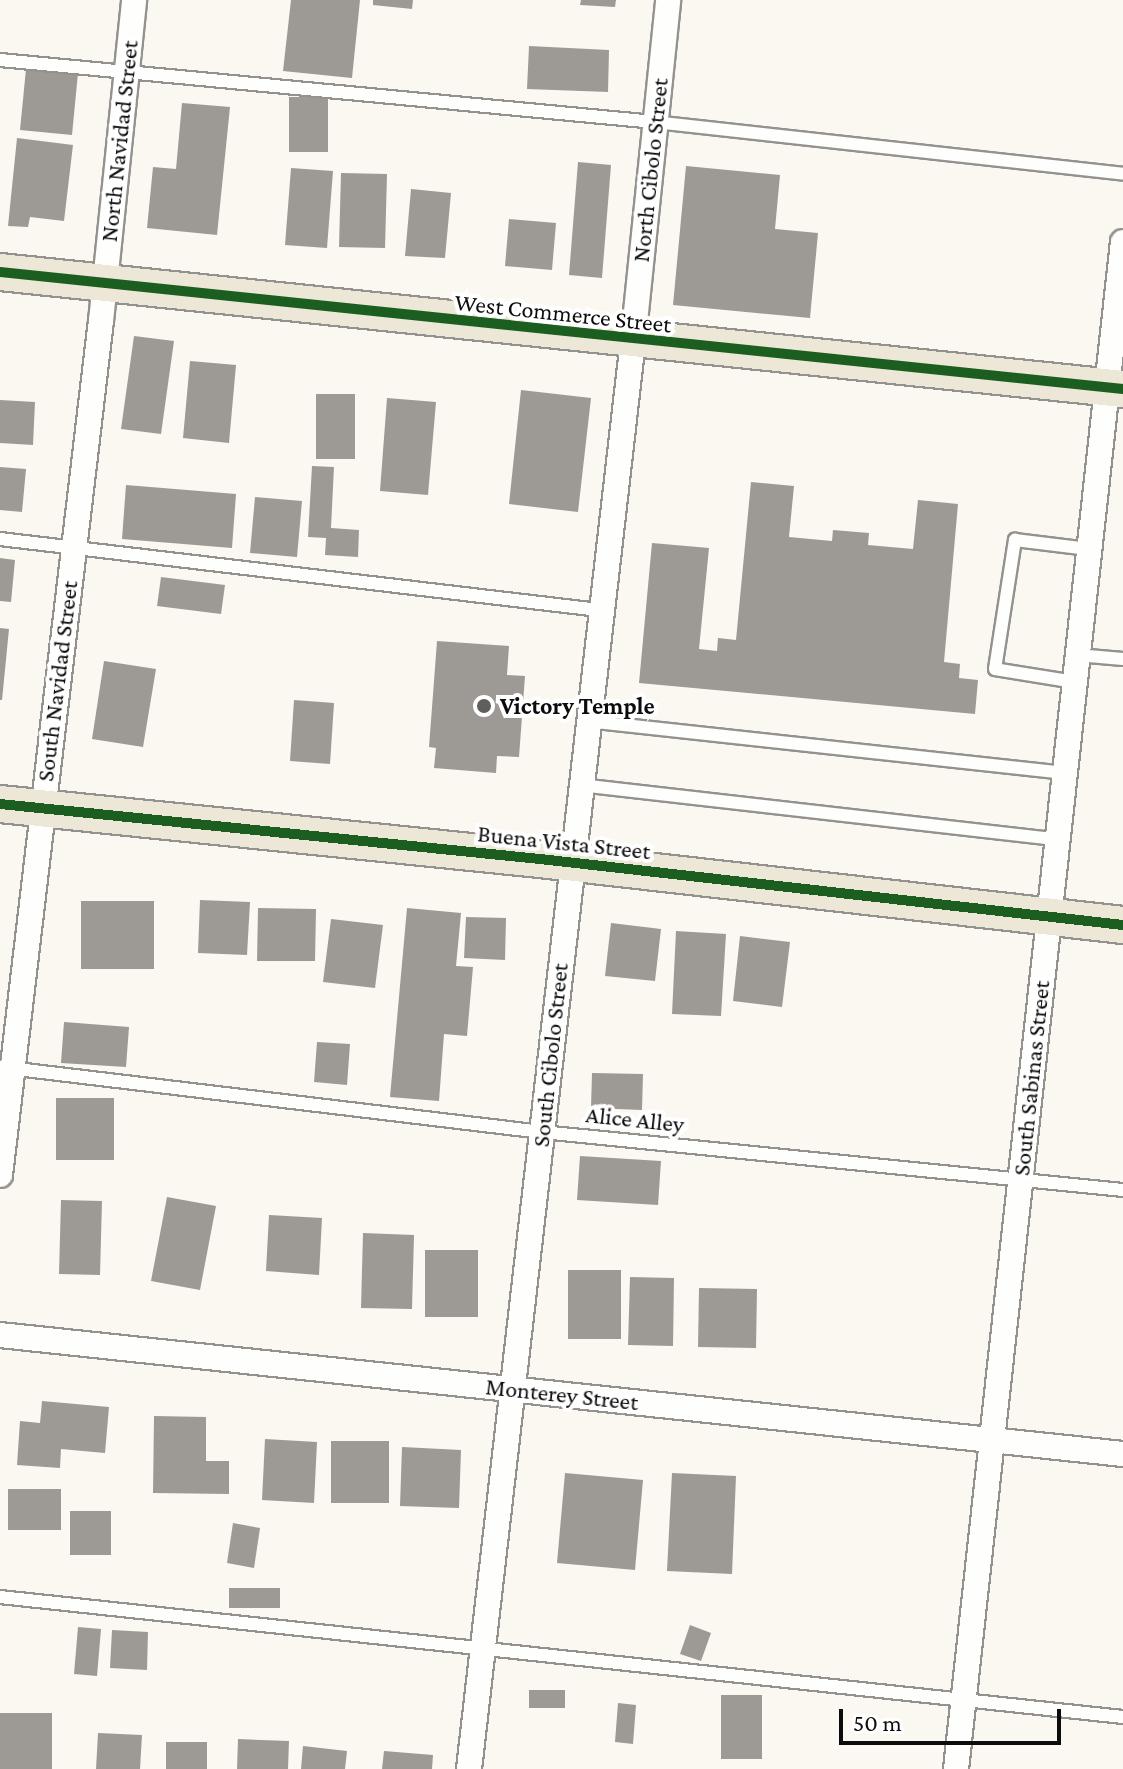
<!DOCTYPE html>
<style>
body{margin:0}
#map{position:relative;width:1123px;height:1769px;overflow:hidden;background:#faf8f0;font-family:"Crimson Pro",serif}
div>[style]{position:absolute}
.building>*{inset:0;background:#9d9a96}
.roads{filter:drop-shadow(2px 0 #93928f) drop-shadow(-2px 0 #93928f) drop-shadow(0 2px #93928f) drop-shadow(0 -2px #93928f)}
.lane>*{height:12px;margin:-6px;padding:0 6px;transform-origin:6px;border-radius:6px;background:#fefefd}
.street>*{height:24px;margin:-12px;padding:0 12px;transform-origin:12px;border-radius:12px;background:#fefefd}
.primary>*{height:36px;margin:-18px;padding:0 18px;transform-origin:18px;border-radius:18px;background:#ece7d7}
.cycleway>*{height:10px;margin:-5px;padding:0 5px;transform-origin:5px;border-radius:5px;background:#1b5e20}
.dots>*{width:22px;height:22px;translate:-50% -50%;box-sizing:border-box;border:4px solid #fff;border-radius:50%}
span{translate:-50% -50%;white-space:nowrap;text-align:center;line-height:1.15;-webkit-text-stroke:8px #fff;paint-order:stroke}
.street-label{font-size:24px;color:#0c0c0c}
.poi-label{font-size:24px;color:#0c0c0c;font-weight:700}
.left{translate:0 -50%;text-align:left}
.scale{position:absolute;left:839px;top:1709px;width:222px;height:36px;box-sizing:border-box;border:4px solid #0c0c0c;border-top:0;padding-left:10px;font-size:24px;line-height:28px;white-space:nowrap;color:#0c0c0c;-webkit-text-stroke:6px #fff;paint-order:stroke}
</style>
<div id="map">
<div class="building">
<i style="clip-path:polygon(291px 0,360px 0,352px 78px,283px 71px)"></i>
<i style="clip-path:polygon(373px 0,413px 0,412px 9px,373px 5px)"></i>
<i style="clip-path:polygon(581px 0,616px 0,615px 7px,580px 5px)"></i>
<i style="clip-path:polygon(529px 46px,609px 50px,608px 92px,527px 89px)"></i>
<i style="clip-path:polygon(26px 69px,78px 73px,72px 135px,20px 130px)"></i>
<i style="clip-path:polygon(289px 97px,328px 97px,328px 152px,289px 152px)"></i>
<i style="clip-path:polygon(182px 103px,230px 107px,217px 235px,147px 228px,153px 167px,176px 169px)"></i>
<i style="clip-path:polygon(17px 138px,73px 145px,64px 221px,30px 217px,28px 227px,8px 226px)"></i>
<i style="clip-path:polygon(578px 162px,611px 165px,602px 278px,569px 275px)"></i>
<i style="clip-path:polygon(686px 166px,780px 175px,775px 229px,818px 233px,810px 318px,673px 305px)"></i>
<i style="clip-path:polygon(291px 168px,333px 171px,327px 248px,285px 245px)"></i>
<i style="clip-path:polygon(341px 173px,387px 174px,385px 248px,339px 247px)"></i>
<i style="clip-path:polygon(411px 189px,451px 193px,445px 258px,405px 256px)"></i>
<i style="clip-path:polygon(509px 219px,556px 223px,552px 270px,505px 266px)"></i>
<i style="clip-path:polygon(134px 336px,174px 341px,161px 434px,121px 429px)"></i>
<i style="clip-path:polygon(190px 361px,236px 365px,229px 443px,183px 438px)"></i>
<i style="clip-path:polygon(521px 390px,591px 398px,578px 512px,509px 504px)"></i>
<i style="clip-path:polygon(316px 394px,355px 394px,355px 459px,316px 459px)"></i>
<i style="clip-path:polygon(387px 398px,436px 402px,428px 495px,380px 491px)"></i>
<i style="clip-path:polygon(0 400px,35px 402px,33px 445px,0 443px)"></i>
<i style="clip-path:polygon(312px 466px,334px 467px,331px 528px,359px 530px,358px 557px,325px 555px,326px 538px,308px 537px)"></i>
<i style="clip-path:polygon(0 467px,26px 469px,22px 512px,0 510px)"></i>
<i style="clip-path:polygon(751px 482px,794px 486px,789px 537px,832px 541px,833px 530px,869px 533px,868px 545px,913px 549px,918px 500px,958px 504px,944px 662px,960px 664px,959px 678px,978px 680px,975px 714px,639px 683px,652px 543px,709px 548px,699px 649px,717px 651px,718px 638px,736px 640px)"></i>
<i style="clip-path:polygon(126px 485px,236px 494px,232px 548px,122px 539px)"></i>
<i style="clip-path:polygon(255px 497px,302px 501px,297px 557px,250px 553px)"></i>
<i style="clip-path:polygon(0 558px,15px 560px,11px 602px,0 601px)"></i>
<i style="clip-path:polygon(161px 577px,225px 585px,221px 614px,157px 606px)"></i>
<i style="clip-path:polygon(0 628px,9px 629px,2px 700px,0 700px)"></i>
<i style="clip-path:polygon(437px 641px,509px 646px,507px 675px,525px 676px,519px 757px,497px 756px,496px 773px,434px 768px,436px 748px,429px 747px)"></i>
<i style="clip-path:polygon(104px 661px,156px 669px,143px 747px,92px 739px)"></i>
<i style="clip-path:polygon(294px 700px,334px 703px,330px 764px,290px 761px)"></i>
<i style="clip-path:polygon(200px 900px,250px 902px,247px 955px,198px 953px)"></i>
<i style="clip-path:polygon(81px 901px,154px 901px,154px 969px,81px 969px)"></i>
<i style="clip-path:polygon(258px 908px,316px 909px,315px 961px,257px 961px)"></i>
<i style="clip-path:polygon(407px 908px,461px 913px,456px 966px,473px 967px,467px 1036px,444px 1034px,439px 1101px,390px 1097px)"></i>
<i style="clip-path:polygon(466px 917px,506px 918px,505px 960px,464px 958px)"></i>
<i style="clip-path:polygon(331px 919px,383px 925px,375px 988px,323px 982px)"></i>
<i style="clip-path:polygon(611px 923px,661px 929px,655px 981px,605px 976px)"></i>
<i style="clip-path:polygon(676px 931px,726px 934px,721px 1016px,672px 1014px)"></i>
<i style="clip-path:polygon(740px 936px,790px 942px,782px 1007px,733px 1001px)"></i>
<i style="clip-path:polygon(64px 1022px,129px 1027px,126px 1067px,61px 1063px)"></i>
<i style="clip-path:polygon(317px 1042px,350px 1044px,347px 1085px,314px 1082px)"></i>
<i style="clip-path:polygon(592px 1073px,643px 1074px,642px 1110px,591px 1108px)"></i>
<i style="clip-path:polygon(56px 1098px,114px 1098px,114px 1160px,56px 1160px)"></i>
<i style="clip-path:polygon(580px 1156px,661px 1161px,658px 1205px,577px 1200px)"></i>
<i style="clip-path:polygon(167px 1197px,216px 1206px,200px 1290px,151px 1281px)"></i>
<i style="clip-path:polygon(61px 1200px,102px 1201px,100px 1275px,59px 1274px)"></i>
<i style="clip-path:polygon(269px 1215px,322px 1218px,319px 1275px,266px 1271px)"></i>
<i style="clip-path:polygon(363px 1233px,414px 1235px,412px 1309px,361px 1308px)"></i>
<i style="clip-path:polygon(425px 1250px,478px 1250px,478px 1317px,425px 1317px)"></i>
<i style="clip-path:polygon(568px 1270px,621px 1270px,621px 1339px,568px 1339px)"></i>
<i style="clip-path:polygon(630px 1277px,674px 1278px,673px 1346px,628px 1345px)"></i>
<i style="clip-path:polygon(699px 1288px,757px 1289px,756px 1348px,698px 1347px)"></i>
<i style="clip-path:polygon(42px 1401px,109px 1407px,105px 1453px,61px 1449px,60px 1468px,17px 1465px,20px 1421px,40px 1423px)"></i>
<i style="clip-path:polygon(154px 1416px,206px 1417px,206px 1461px,229px 1461px,229px 1494px,153px 1493px)"></i>
<i style="clip-path:polygon(265px 1439px,317px 1442px,314px 1503px,262px 1500px)"></i>
<i style="clip-path:polygon(331px 1441px,389px 1441px,389px 1503px,331px 1503px)"></i>
<i style="clip-path:polygon(402px 1447px,461px 1450px,459px 1508px,400px 1506px)"></i>
<i style="clip-path:polygon(565px 1473px,643px 1480px,635px 1570px,557px 1563px)"></i>
<i style="clip-path:polygon(672px 1473px,736px 1476px,732px 1574px,667px 1571px)"></i>
<i style="clip-path:polygon(8px 1489px,61px 1489px,61px 1530px,8px 1530px)"></i>
<i style="clip-path:polygon(70px 1511px,111px 1511px,111px 1555px,70px 1555px)"></i>
<i style="clip-path:polygon(233px 1523px,260px 1528px,254px 1568px,227px 1563px)"></i>
<i style="clip-path:polygon(229px 1588px,280px 1588px,280px 1608px,229px 1608px)"></i>
<i style="clip-path:polygon(690px 1625px,711px 1633px,701px 1661px,680px 1654px)"></i>
<i style="clip-path:polygon(78px 1627px,101px 1629px,97px 1676px,74px 1674px)"></i>
<i style="clip-path:polygon(112px 1630px,148px 1632px,147px 1670px,110px 1668px)"></i>
<i style="clip-path:polygon(529px 1690px,565px 1690px,565px 1708px,529px 1708px)"></i>
<i style="clip-path:polygon(721px 1695px,762px 1695px,762px 1759px,721px 1759px)"></i>
<i style="clip-path:polygon(618px 1703px,636px 1705px,633px 1744px,615px 1742px)"></i>
<i style="clip-path:polygon(0 1713px,52px 1713px,52px 1769px,0 1769px)"></i>
<i style="clip-path:polygon(98px 1733px,142px 1735px,140px 1769px,96px 1769px)"></i>
<i style="clip-path:polygon(238px 1739px,289px 1741px,288px 1769px,237px 1769px)"></i>
<i style="clip-path:polygon(166px 1742px,207px 1742px,207px 1769px,166px 1769px)"></i>
<i style="clip-path:polygon(303px 1746px,347px 1751px,345px 1769px,301px 1769px)"></i>
<i style="clip-path:polygon(384px 1751px,433px 1755px,432px 1769px,382px 1769px)"></i>
</div>
<div class="roads">
<div class="lane">
<i style="left:0;top:60px;width:658px;rotate:5.41deg"></i>
<i style="left:655px;top:122px;width:471px;rotate:6.3deg"></i>
<i style="left:0;top:539px;width:603px;rotate:6.76deg"></i>
<i style="left:1077px;top:655px;width:46px;rotate:5deg"></i>
<i style="left:1075px;top:682px;width:81px;rotate:-170.8deg"></i>
<i style="left:995px;top:669px;width:131px;rotate:-81.2deg"></i>
<i style="left:1015px;top:540px;width:74px;rotate:7deg"></i>
<i style="left:587px;top:721px;width:481px;rotate:6.2deg"></i>
<i style="left:580px;top:785px;width:480px;rotate:6.5deg"></i>
<i style="left:0;top:1067px;width:546px;rotate:6.84deg"></i>
<i style="left:542px;top:1132px;width:584px;rotate:5.7deg"></i>
<i style="left:0;top:1597px;width:1129px;rotate:6.1deg"></i>
</div>
<div class="street">
<i style="left:0;top:1175px;width:860px;rotate:-83.26deg"></i>
<i style="left:101px;top:321px;width:323px;rotate:-84.1deg"></i>
<i style="left:0;top:1335px;width:1129px;rotate:6.05deg"></i>
<i style="left:469px;top:1769px;width:1437px;rotate:-83.45deg"></i>
<i style="left:633px;top:341px;width:343px;rotate:-84.1deg"></i>
<i style="left:956px;top:1769px;width:1536px;rotate:-83.76deg"></i>
</div>
<div class="primary">
<i style="left:0;top:272px;width:1129px;rotate:5.95deg"></i>
<i style="left:0;top:804px;width:543px;rotate:5.82deg"></i>
<i style="left:540px;top:859px;width:587px;rotate:6.46deg"></i>
</div>
</div>
<div class="cycleway">
<i style="left:0;top:272px;width:1129px;rotate:5.95deg"></i>
<i style="left:0;top:804px;width:543px;rotate:5.82deg"></i>
<i style="left:540px;top:859px;width:587px;rotate:6.46deg"></i>
</div>
<div class="dots">
<i style="left:484px;top:706px;background:#5f5f5c"></i>
</div>
<div class="street-label">
<span style="left:119px;top:141px;rotate:-84deg">North Navidad Street</span>
<span style="left:650px;top:170px;rotate:-84deg">North Cibolo Street</span>
<span style="left:563px;top:313px;rotate:6deg">West Commerce Street</span>
<span style="left:57px;top:681px;rotate:-83deg">South Navidad Street</span>
<span style="left:564px;top:842px;rotate:6deg">Buena Vista Street</span>
<span style="left:550px;top:1055px;rotate:-84deg">South Cibolo Street</span>
<span style="left:1031px;top:1078px;rotate:-84deg">South Sabinas Street</span>
<span style="left:635px;top:1119px;rotate:6deg">Alice Alley</span>
<span style="left:562px;top:1394px;rotate:6deg">Monterey Street</span>
</div>
<div class="poi-label">
<span class="left" style="left:500px;top:706px">Victory Temple</span>
</div>
<div class="scale">50 m</div>
</div>
